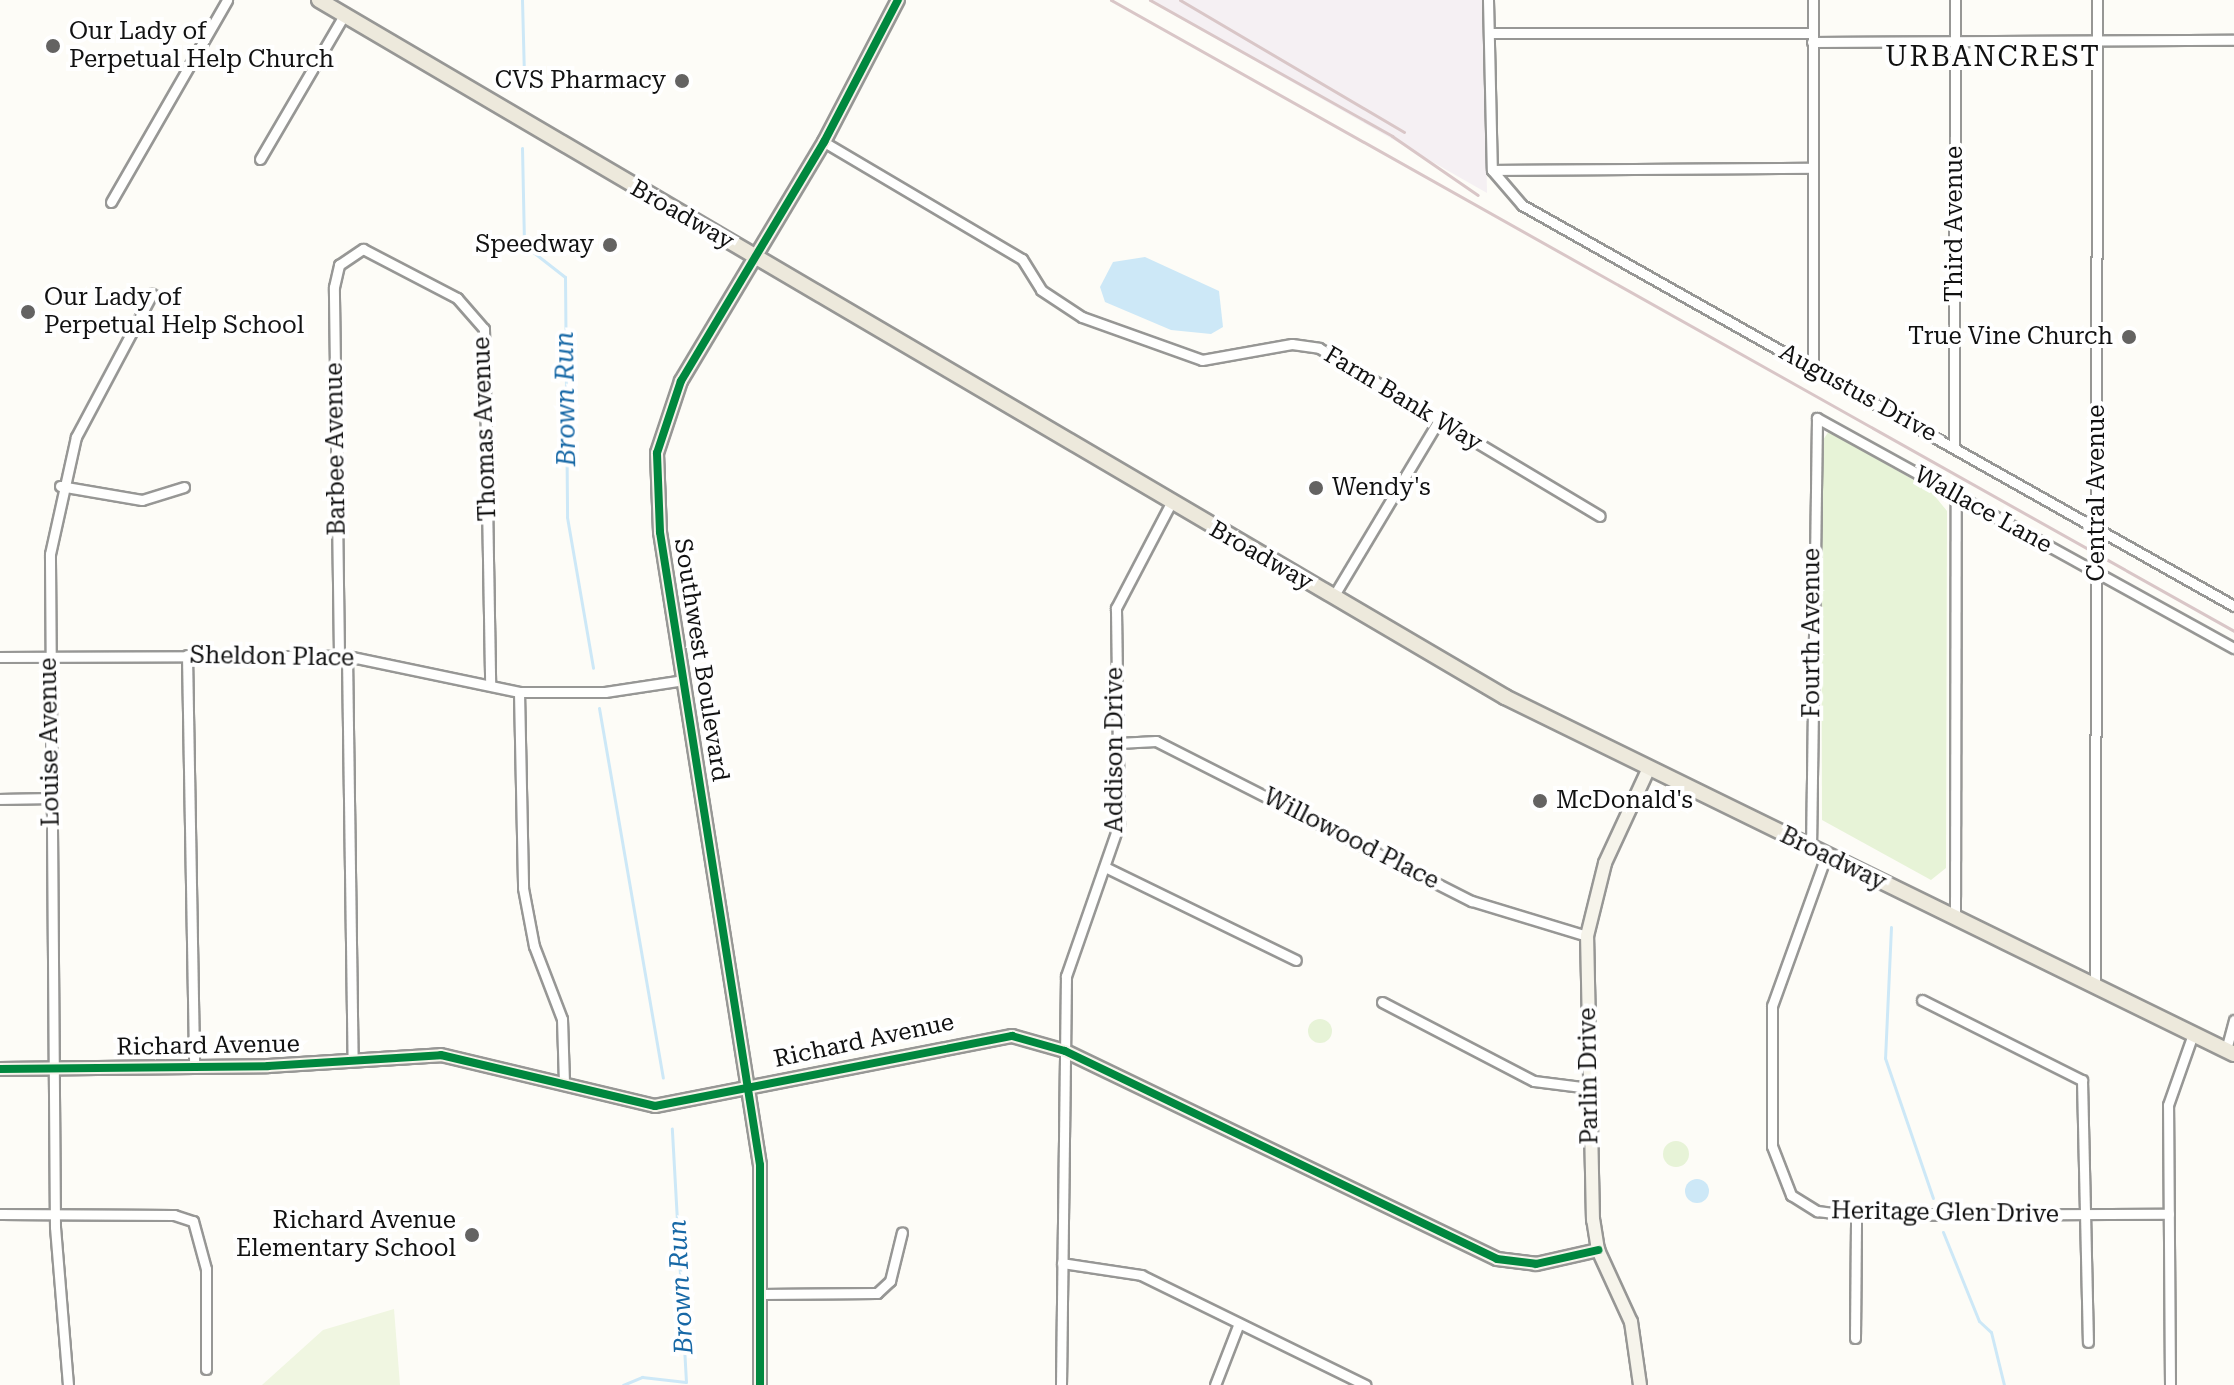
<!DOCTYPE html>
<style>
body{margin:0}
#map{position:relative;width:2234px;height:1385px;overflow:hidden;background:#fdfcf7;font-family:"Roboto Serif",serif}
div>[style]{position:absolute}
.industrial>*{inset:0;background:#f5f0f3}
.green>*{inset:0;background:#e7f3d7}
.round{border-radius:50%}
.pitch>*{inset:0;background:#f0f6e1}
.water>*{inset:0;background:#cde8f7}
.stream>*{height:3px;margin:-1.5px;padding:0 1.5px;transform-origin:1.5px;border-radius:1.5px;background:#cde8f7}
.roads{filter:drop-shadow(2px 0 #979795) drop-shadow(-2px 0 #979795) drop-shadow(0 2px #979795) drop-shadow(0 -2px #979795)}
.street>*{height:9px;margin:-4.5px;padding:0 4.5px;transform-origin:4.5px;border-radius:4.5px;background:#fffffe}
.secondary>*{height:12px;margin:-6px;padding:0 6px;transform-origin:6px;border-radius:6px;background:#f6f4eb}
.primary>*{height:14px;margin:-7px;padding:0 7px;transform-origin:7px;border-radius:7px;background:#ede9dc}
.rail>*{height:3px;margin:-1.5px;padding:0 1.5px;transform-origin:1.5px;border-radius:1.5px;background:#d9c6c7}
.cycleway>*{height:8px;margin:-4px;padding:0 4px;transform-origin:4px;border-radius:4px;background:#00873e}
.dots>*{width:22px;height:22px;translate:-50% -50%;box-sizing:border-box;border:4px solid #fff;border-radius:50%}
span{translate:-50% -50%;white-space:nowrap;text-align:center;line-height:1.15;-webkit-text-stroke:8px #fff;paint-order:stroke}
.poi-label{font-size:24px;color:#111}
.left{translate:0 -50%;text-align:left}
.right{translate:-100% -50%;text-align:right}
.street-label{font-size:24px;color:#111}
.water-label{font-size:26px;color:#1768a6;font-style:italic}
.quarter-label{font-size:28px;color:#111;letter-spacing:2px}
</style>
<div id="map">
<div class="industrial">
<i style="clip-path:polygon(1148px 0,1483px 0,1487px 193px)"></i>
</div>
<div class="green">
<i style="clip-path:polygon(1829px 431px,1929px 489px,1947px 511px,1946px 868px,1931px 880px,1822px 820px,1821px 443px)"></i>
<i class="round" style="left:1308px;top:1019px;width:24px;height:24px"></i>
<i class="round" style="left:1663px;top:1141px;width:26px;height:26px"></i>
</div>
<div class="pitch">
<i style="clip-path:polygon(394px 1309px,400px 1385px,262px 1385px,323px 1330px)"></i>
</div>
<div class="water">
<i style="clip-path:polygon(1145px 257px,1219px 291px,1223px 327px,1211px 334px,1171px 330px,1105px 302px,1100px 287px,1113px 262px)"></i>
<i class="round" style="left:1685px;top:1179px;width:24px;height:24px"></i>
</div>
<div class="stream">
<i style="left:522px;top:0;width:79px;rotate:88.5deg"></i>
<i style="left:522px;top:148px;width:97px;rotate:88.8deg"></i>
<i style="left:524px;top:245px;width:52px;rotate:38deg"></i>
<i style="left:565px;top:277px;width:240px;rotate:89.5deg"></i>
<i style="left:567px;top:517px;width:153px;rotate:80.2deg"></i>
<i style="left:599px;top:708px;width:375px;rotate:80.2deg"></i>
<i style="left:1891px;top:927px;width:131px;rotate:92.6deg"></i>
<i style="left:1885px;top:1058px;width:148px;rotate:71.1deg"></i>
<i style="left:1943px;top:1232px;width:96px;rotate:68deg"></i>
<i style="left:1979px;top:1321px;width:16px;rotate:43deg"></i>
<i style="left:1991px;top:1332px;width:55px;rotate:76.2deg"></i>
<i style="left:623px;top:1385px;width:21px;rotate:-23deg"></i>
<i style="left:642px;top:1377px;width:44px;rotate:6.5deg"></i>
<i style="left:686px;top:1382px;width:254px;rotate:-93.2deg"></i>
</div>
<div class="roads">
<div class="street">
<i style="left:1488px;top:0;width:170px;rotate:88.7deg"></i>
<i style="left:1813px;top:0;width:368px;rotate:90deg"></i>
<i style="left:1489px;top:33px;width:323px"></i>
<i style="left:1812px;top:42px;width:422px;rotate:-0.3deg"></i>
<i style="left:824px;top:142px;width:230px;rotate:30.6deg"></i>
<i style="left:1022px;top:259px;width:36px;rotate:58deg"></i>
<i style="left:1041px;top:290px;width:49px;rotate:33.4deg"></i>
<i style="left:1082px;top:317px;width:127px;rotate:19.7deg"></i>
<i style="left:1202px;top:360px;width:91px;rotate:-10.1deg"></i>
<i style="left:1292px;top:344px;width:27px;rotate:8deg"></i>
<i style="left:1319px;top:348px;width:327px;rotate:30.9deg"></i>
<i style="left:260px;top:159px;width:167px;rotate:-59.7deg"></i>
<i style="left:1492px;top:170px;width:46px;rotate:49.4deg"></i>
<i style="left:1522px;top:205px;width:817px;rotate:29.39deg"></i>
<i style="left:1492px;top:170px;width:320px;rotate:-0.4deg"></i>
<i style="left:111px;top:202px;width:233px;rotate:-60.1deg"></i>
<i style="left:1954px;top:447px;width:447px;rotate:-89.9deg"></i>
<i style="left:60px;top:486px;width:83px;rotate:9.7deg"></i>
<i style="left:142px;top:500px;width:44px;rotate:-17.2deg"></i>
<i style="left:1333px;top:597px;width:206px;rotate:-59.1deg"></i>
<i style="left:187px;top:655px;width:412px;rotate:89deg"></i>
<i style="left:339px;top:655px;width:368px;rotate:-90.8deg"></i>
<i style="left:334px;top:287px;width:23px;rotate:-77deg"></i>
<i style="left:339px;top:265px;width:29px;rotate:-34deg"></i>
<i style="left:363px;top:249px;width:106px;rotate:27.5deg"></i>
<i style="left:457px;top:298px;width:41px;rotate:48.9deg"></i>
<i style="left:484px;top:329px;width:356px;rotate:89deg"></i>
<i style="left:347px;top:656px;width:405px;rotate:89.2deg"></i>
<i style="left:0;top:657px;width:347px;rotate:-0.2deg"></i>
<i style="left:347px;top:656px;width:176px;rotate:11.8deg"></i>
<i style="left:519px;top:692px;width:86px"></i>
<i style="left:605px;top:692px;width:80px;rotate:-8.6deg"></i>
<i style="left:519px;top:692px;width:196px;rotate:88.8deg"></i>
<i style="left:523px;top:888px;width:59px;rotate:79.3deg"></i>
<i style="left:534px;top:946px;width:78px;rotate:69deg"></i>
<i style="left:562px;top:1019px;width:65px;rotate:88.2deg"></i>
<i style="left:1118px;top:743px;width:38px;rotate:-3deg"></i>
<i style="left:1156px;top:741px;width:354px;rotate:26.9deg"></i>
<i style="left:1472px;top:901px;width:120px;rotate:16.9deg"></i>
<i style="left:0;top:799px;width:50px;rotate:-1.1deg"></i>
<i style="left:1811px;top:849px;width:431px;rotate:-89.2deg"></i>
<i style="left:1817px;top:418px;width:476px;rotate:28.9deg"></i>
<i style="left:1826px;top:856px;width:159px;rotate:109.8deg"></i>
<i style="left:1772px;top:1006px;width:140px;rotate:90deg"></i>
<i style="left:1772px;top:1146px;width:53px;rotate:68.8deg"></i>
<i style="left:1791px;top:1195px;width:31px;rotate:32deg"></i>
<i style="left:1817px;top:1211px;width:32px;rotate:7deg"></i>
<i style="left:1849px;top:1215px;width:320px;rotate:-0.2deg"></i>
<i style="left:1107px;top:868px;width:210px;rotate:26deg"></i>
<i style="left:1955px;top:918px;width:424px;rotate:-89.9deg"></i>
<i style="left:2095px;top:985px;width:985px;rotate:-89.88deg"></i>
<i style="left:1922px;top:1000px;width:179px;rotate:26.6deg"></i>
<i style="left:2082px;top:1080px;width:262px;rotate:88.7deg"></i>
<i style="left:1382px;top:1002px;width:171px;rotate:27.5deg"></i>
<i style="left:1534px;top:1081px;width:56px;rotate:7.1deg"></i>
<i style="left:2226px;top:1050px;width:31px;rotate:-75deg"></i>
<i style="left:0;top:1214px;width:174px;rotate:0.3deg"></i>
<i style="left:174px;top:1215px;width:20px;rotate:18deg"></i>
<i style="left:193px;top:1221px;width:50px;rotate:74.8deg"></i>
<i style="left:206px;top:1269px;width:100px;rotate:90deg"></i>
<i style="left:1062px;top:1263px;width:80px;rotate:8.6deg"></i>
<i style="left:1141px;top:1275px;width:250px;rotate:26.1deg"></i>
<i style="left:761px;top:1294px;width:116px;rotate:-0.5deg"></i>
<i style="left:877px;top:1293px;width:18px;rotate:-43deg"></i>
<i style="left:890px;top:1281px;width:50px;rotate:-76.2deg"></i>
<i style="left:1855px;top:1338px;width:123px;rotate:-89.5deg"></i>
<i style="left:68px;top:1385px;width:159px;rotate:-94.7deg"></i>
<i style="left:55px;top:1227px;width:673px;rotate:-90.43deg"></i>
<i style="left:50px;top:554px;width:120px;rotate:-77.5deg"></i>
<i style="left:76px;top:437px;width:162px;rotate:-62deg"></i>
<i style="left:1061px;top:1385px;width:409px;rotate:-89.3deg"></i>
<i style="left:1066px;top:976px;width:161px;rotate:-70.8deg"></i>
<i style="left:1119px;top:824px;width:216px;rotate:-90.8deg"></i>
<i style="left:1116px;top:608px;width:119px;rotate:-62.4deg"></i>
<i style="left:1215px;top:1385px;width:66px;rotate:-68.8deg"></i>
<i style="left:2170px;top:1385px;width:280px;rotate:-90.4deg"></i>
<i style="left:2168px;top:1105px;width:75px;rotate:-70.6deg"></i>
</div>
<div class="secondary">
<i style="left:0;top:1069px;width:268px;rotate:-0.6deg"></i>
<i style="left:268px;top:1066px;width:173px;rotate:-3.6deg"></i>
<i style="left:441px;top:1055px;width:220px;rotate:13.4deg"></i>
<i style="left:655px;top:1106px;width:364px;rotate:-11.1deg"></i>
<i style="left:1012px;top:1036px;width:55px;rotate:15.8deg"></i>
<i style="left:1065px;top:1051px;width:479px;rotate:25.7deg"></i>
<i style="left:1497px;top:1259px;width:39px;rotate:7deg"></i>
<i style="left:1536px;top:1264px;width:64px;rotate:-12.7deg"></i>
<i style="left:760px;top:1385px;width:220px;rotate:-90deg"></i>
<i style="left:760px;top:1165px;width:641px;rotate:-98.98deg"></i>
<i style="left:660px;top:532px;width:79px;rotate:-92.2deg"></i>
<i style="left:657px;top:453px;width:76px;rotate:-71.6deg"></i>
<i style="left:681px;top:381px;width:279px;rotate:-59.1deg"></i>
<i style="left:824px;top:142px;width:160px;rotate:-62.5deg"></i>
<i style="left:1640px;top:1385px;width:64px;rotate:-98.1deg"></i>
<i style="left:1631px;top:1322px;width:79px;rotate:-114.6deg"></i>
<i style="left:1598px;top:1250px;width:30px;rotate:-99deg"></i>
<i style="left:1593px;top:1220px;width:284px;rotate:-91.2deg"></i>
<i style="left:1587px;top:936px;width:75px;rotate:-76.1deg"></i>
<i style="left:1605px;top:863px;width:102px;rotate:-65.2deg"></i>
</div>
<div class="primary">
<i style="left:319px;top:0;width:1376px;rotate:30.44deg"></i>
<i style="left:1505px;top:697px;width:812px;rotate:26.09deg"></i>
</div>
</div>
<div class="rail">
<i style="left:1111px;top:0;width:1288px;rotate:29.33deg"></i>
<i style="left:1150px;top:0;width:278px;rotate:29.3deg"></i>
<i style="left:1392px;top:136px;width:104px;rotate:34.5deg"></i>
<i style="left:1180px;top:0;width:260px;rotate:30.5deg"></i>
</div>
<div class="cycleway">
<i style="left:0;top:1069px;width:268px;rotate:-0.6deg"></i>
<i style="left:268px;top:1066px;width:173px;rotate:-3.6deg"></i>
<i style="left:441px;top:1055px;width:220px;rotate:13.4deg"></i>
<i style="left:655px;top:1106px;width:364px;rotate:-11.1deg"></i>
<i style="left:1012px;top:1036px;width:55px;rotate:15.8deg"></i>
<i style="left:1065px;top:1051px;width:479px;rotate:25.7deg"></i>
<i style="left:1497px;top:1259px;width:39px;rotate:7deg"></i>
<i style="left:1536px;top:1264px;width:64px;rotate:-12.7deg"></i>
<i style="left:760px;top:1385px;width:220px;rotate:-90deg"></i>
<i style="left:760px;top:1165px;width:641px;rotate:-98.98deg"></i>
<i style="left:660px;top:532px;width:79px;rotate:-92.2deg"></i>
<i style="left:657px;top:453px;width:76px;rotate:-71.6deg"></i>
<i style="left:681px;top:381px;width:279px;rotate:-59.1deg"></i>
<i style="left:824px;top:142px;width:160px;rotate:-62.5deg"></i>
</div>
<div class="dots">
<i style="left:53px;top:46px;background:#646362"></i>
<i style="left:682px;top:81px;background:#646362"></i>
<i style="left:610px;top:245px;background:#646362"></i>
<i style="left:28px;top:312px;background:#646362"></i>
<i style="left:2129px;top:337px;background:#646362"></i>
<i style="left:1316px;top:488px;background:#646362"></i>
<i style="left:1540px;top:801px;background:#646362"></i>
<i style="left:472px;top:1235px;background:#646362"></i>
</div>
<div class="poi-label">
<span class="left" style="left:69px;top:46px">Our Lady of<br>Perpetual Help Church</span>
<span class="right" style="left:666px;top:81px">CVS Pharmacy</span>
<span class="right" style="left:594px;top:245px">Speedway</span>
<span class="left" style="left:44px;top:312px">Our Lady of<br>Perpetual Help School</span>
<span class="right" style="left:2113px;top:337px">True Vine Church</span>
<span class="left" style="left:1332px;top:488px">Wendy's</span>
<span class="left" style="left:1556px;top:801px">McDonald's</span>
<span class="right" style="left:456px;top:1235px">Richard Avenue<br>Elementary School</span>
</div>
<div class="street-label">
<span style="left:682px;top:215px;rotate:30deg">Broadway</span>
<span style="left:1955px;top:224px;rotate:-90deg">Third Avenue</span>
<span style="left:1858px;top:393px;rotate:29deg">Augustus Drive</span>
<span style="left:1403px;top:399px;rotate:31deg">Farm Bank Way</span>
<span style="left:485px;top:429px;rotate:-92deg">Thomas Avenue</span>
<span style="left:336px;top:449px;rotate:-91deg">Barbee Avenue</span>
<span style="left:2097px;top:493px;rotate:-90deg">Central Avenue</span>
<span style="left:1983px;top:510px;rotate:29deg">Wallace Lane</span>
<span style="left:1261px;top:556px;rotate:30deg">Broadway</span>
<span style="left:1812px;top:633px;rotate:-90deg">Fourth Avenue</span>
<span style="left:272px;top:657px;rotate:1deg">Sheldon Place</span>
<span style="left:701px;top:660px;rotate:81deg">Southwest Boulevard</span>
<span style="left:50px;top:742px;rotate:-91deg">Louise Avenue</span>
<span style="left:1115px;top:750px;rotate:-90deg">Addison Drive</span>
<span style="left:1351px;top:839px;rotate:27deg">Willowood Place</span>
<span style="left:1833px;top:859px;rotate:26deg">Broadway</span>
<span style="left:864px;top:1041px;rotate:-12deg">Richard Avenue</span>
<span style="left:208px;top:1046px;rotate:-1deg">Richard Avenue</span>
<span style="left:1589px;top:1076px;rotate:-91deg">Parlin Drive</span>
<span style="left:1945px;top:1213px;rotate:1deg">Heritage Glen Drive</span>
</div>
<div class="water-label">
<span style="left:566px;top:399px;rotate:-91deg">Brown Run</span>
<span style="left:681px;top:1287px;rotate:-93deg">Brown Run</span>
</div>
<div class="quarter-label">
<span style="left:1993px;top:57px">URBANCREST</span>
</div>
</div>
